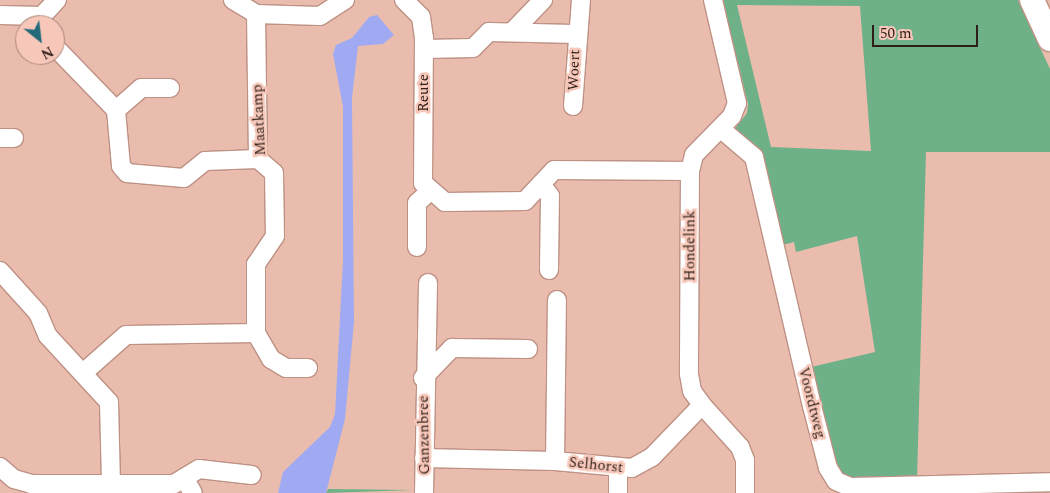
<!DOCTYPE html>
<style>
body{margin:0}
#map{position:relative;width:1050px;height:493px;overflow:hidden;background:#eabcae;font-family:Spectral,serif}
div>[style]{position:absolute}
.green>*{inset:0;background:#6eb189}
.water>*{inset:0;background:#a0aaf2}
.roads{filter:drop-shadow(1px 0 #bd9184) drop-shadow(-1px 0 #bd9184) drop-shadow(0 1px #bd9184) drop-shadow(0 -1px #bd9184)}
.street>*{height:18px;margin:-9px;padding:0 9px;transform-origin:9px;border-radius:9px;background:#fff}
.secondary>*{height:24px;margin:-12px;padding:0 12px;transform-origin:12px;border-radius:12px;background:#fff}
span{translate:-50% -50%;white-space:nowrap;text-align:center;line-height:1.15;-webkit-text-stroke:5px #f7c8ba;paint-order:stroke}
.street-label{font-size:15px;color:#2f1e18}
.north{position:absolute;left:15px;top:15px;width:50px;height:50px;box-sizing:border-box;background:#f7c8ba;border:1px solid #a78479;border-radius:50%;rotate:151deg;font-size:14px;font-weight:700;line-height:20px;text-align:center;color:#2f1e18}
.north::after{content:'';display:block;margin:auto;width:18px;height:22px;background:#256a7a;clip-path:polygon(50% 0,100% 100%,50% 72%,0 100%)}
.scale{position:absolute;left:872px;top:25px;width:106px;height:22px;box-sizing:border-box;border:2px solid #2f1e18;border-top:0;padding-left:6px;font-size:15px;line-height:18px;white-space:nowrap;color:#2f1e18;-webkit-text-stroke:4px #f7c8ba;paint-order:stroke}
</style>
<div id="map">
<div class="green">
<i style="clip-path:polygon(evenodd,723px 0,1018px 0,1050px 69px,1050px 152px,926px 152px,917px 480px,850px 484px,833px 472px,807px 368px,875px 352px,857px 236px,796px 252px,794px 242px,779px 246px,734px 130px,747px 113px,748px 104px,723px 0,737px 5px,860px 6px,871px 151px,771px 147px,737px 5px)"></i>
<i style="clip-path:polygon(328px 489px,414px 490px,326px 493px)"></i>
</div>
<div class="water">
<i style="clip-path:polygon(377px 15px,394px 35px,383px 44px,358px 46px,352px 98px,354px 322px,345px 419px,326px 493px,278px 493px,283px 472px,330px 427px,335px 414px,343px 260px,343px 107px,333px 54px,336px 45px,352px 38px,369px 17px)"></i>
</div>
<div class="roads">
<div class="street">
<i style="left:233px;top:0;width:27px;rotate:31deg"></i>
<i style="left:256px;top:14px;width:64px;rotate:1.8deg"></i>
<i style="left:320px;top:16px;width:30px;rotate:-33deg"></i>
<i style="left:404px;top:0;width:24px;rotate:45deg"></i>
<i style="left:421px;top:17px;width:21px;rotate:82deg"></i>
<i style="left:424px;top:38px;width:145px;rotate:90.4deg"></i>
<i style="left:423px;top:183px;width:29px;rotate:41deg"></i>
<i style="left:445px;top:202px;width:80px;rotate:-0.7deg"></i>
<i style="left:525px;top:201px;width:42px;rotate:-46.9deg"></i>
<i style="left:554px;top:170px;width:136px;rotate:0.4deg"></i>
<i style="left:713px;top:0;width:106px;rotate:76.9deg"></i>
<i style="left:737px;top:103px;width:14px;rotate:111deg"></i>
<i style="left:732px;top:116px;width:54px;rotate:134.3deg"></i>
<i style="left:694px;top:155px;width:16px;rotate:104deg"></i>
<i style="left:690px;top:171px;width:203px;rotate:90.3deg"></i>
<i style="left:689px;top:374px;width:17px;rotate:80deg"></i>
<i style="left:692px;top:391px;width:17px;rotate:54deg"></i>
<i style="left:702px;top:405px;width:57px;rotate:47.9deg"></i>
<i style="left:740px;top:447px;width:14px;rotate:69deg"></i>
<i style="left:745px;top:460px;width:33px;rotate:90deg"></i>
<i style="left:256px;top:14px;width:145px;rotate:89.2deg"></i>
<i style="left:258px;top:159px;width:21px;rotate:41deg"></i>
<i style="left:274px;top:173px;width:63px;rotate:89.1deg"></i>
<i style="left:275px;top:236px;width:34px;rotate:124deg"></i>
<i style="left:256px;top:264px;width:69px;rotate:90deg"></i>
<i style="left:256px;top:333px;width:30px;rotate:60deg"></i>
<i style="left:271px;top:359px;width:17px;rotate:31deg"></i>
<i style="left:286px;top:368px;width:22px"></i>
<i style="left:0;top:15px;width:42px;rotate:1.4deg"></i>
<i style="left:42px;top:16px;width:22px;rotate:-47deg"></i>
<i style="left:514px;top:30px;width:42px;rotate:-46deg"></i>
<i style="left:55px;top:47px;width:88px;rotate:45.9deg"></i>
<i style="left:116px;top:110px;width:56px;rotate:84.9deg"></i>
<i style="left:121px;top:166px;width:9px;rotate:49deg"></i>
<i style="left:127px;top:173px;width:57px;rotate:5deg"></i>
<i style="left:184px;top:178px;width:27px;rotate:-39deg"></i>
<i style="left:205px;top:161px;width:53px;rotate:-2.2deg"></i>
<i style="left:424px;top:49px;width:49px;rotate:-1.2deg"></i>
<i style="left:473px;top:48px;width:23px;rotate:-45deg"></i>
<i style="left:489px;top:32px;width:86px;rotate:1.3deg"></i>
<i style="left:573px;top:106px;width:106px;rotate:-85.7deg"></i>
<i style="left:116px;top:110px;width:33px;rotate:-41deg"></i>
<i style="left:141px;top:88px;width:29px"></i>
<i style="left:721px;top:129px;width:43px;rotate:40.3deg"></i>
<i style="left:754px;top:157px;width:256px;rotate:76.9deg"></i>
<i style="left:812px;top:406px;width:64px;rotate:75.5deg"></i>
<i style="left:828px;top:468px;width:15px;rotate:58deg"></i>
<i style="left:836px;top:481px;width:15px;rotate:23deg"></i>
<i style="left:850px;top:487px;width:200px;rotate:-1.4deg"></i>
<i style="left:0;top:138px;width:14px"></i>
<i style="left:541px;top:184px;width:15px;rotate:53deg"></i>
<i style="left:550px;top:196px;width:74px;rotate:90.8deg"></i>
<i style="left:417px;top:247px;width:44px;rotate:-90deg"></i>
<i style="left:417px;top:203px;width:18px;rotate:-43deg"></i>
<i style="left:0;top:271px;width:57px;rotate:47.9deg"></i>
<i style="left:38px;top:313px;width:25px;rotate:67deg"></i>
<i style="left:48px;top:336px;width:90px;rotate:47.3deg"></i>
<i style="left:109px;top:402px;width:82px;rotate:88.6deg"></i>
<i style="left:83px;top:373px;width:57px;rotate:-41.5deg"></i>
<i style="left:126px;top:335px;width:130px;rotate:-0.9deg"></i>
<i style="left:423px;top:378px;width:42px;rotate:-46deg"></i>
<i style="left:452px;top:348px;width:76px;rotate:0.8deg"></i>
<i style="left:424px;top:458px;width:131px;rotate:1.3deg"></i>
<i style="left:555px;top:461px;width:77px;rotate:5.2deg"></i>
<i style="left:632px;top:468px;width:23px;rotate:-29deg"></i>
<i style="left:652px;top:457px;width:72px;rotate:-46.1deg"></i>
<i style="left:555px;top:461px;width:161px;rotate:-89.3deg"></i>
<i style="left:0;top:467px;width:18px;rotate:41deg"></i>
<i style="left:14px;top:479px;width:18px;rotate:16deg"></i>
<i style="left:31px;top:484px;width:143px"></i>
<i style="left:174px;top:484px;width:29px;rotate:-31deg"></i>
<i style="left:199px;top:469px;width:53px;rotate:6.5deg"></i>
<i style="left:184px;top:478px;width:17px;rotate:59deg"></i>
<i style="left:424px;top:493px;width:210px;rotate:-88.9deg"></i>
<i style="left:618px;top:493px;width:25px;rotate:-90deg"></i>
</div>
<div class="secondary">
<i style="left:1032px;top:0;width:43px;rotate:65.2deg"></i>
</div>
</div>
<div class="street-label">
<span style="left:574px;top:70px;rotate:-88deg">Woert</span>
<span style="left:424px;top:93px;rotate:-90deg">Reute</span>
<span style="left:259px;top:120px;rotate:-93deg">Maatkamp</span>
<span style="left:690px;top:246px;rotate:-90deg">Hondelink</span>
<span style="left:812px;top:403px;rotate:76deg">Voordtweg</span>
<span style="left:424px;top:435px;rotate:-91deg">Ganzenbree</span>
<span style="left:596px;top:465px;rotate:6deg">Selhorst</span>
</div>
<div class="north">N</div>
<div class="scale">50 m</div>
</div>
